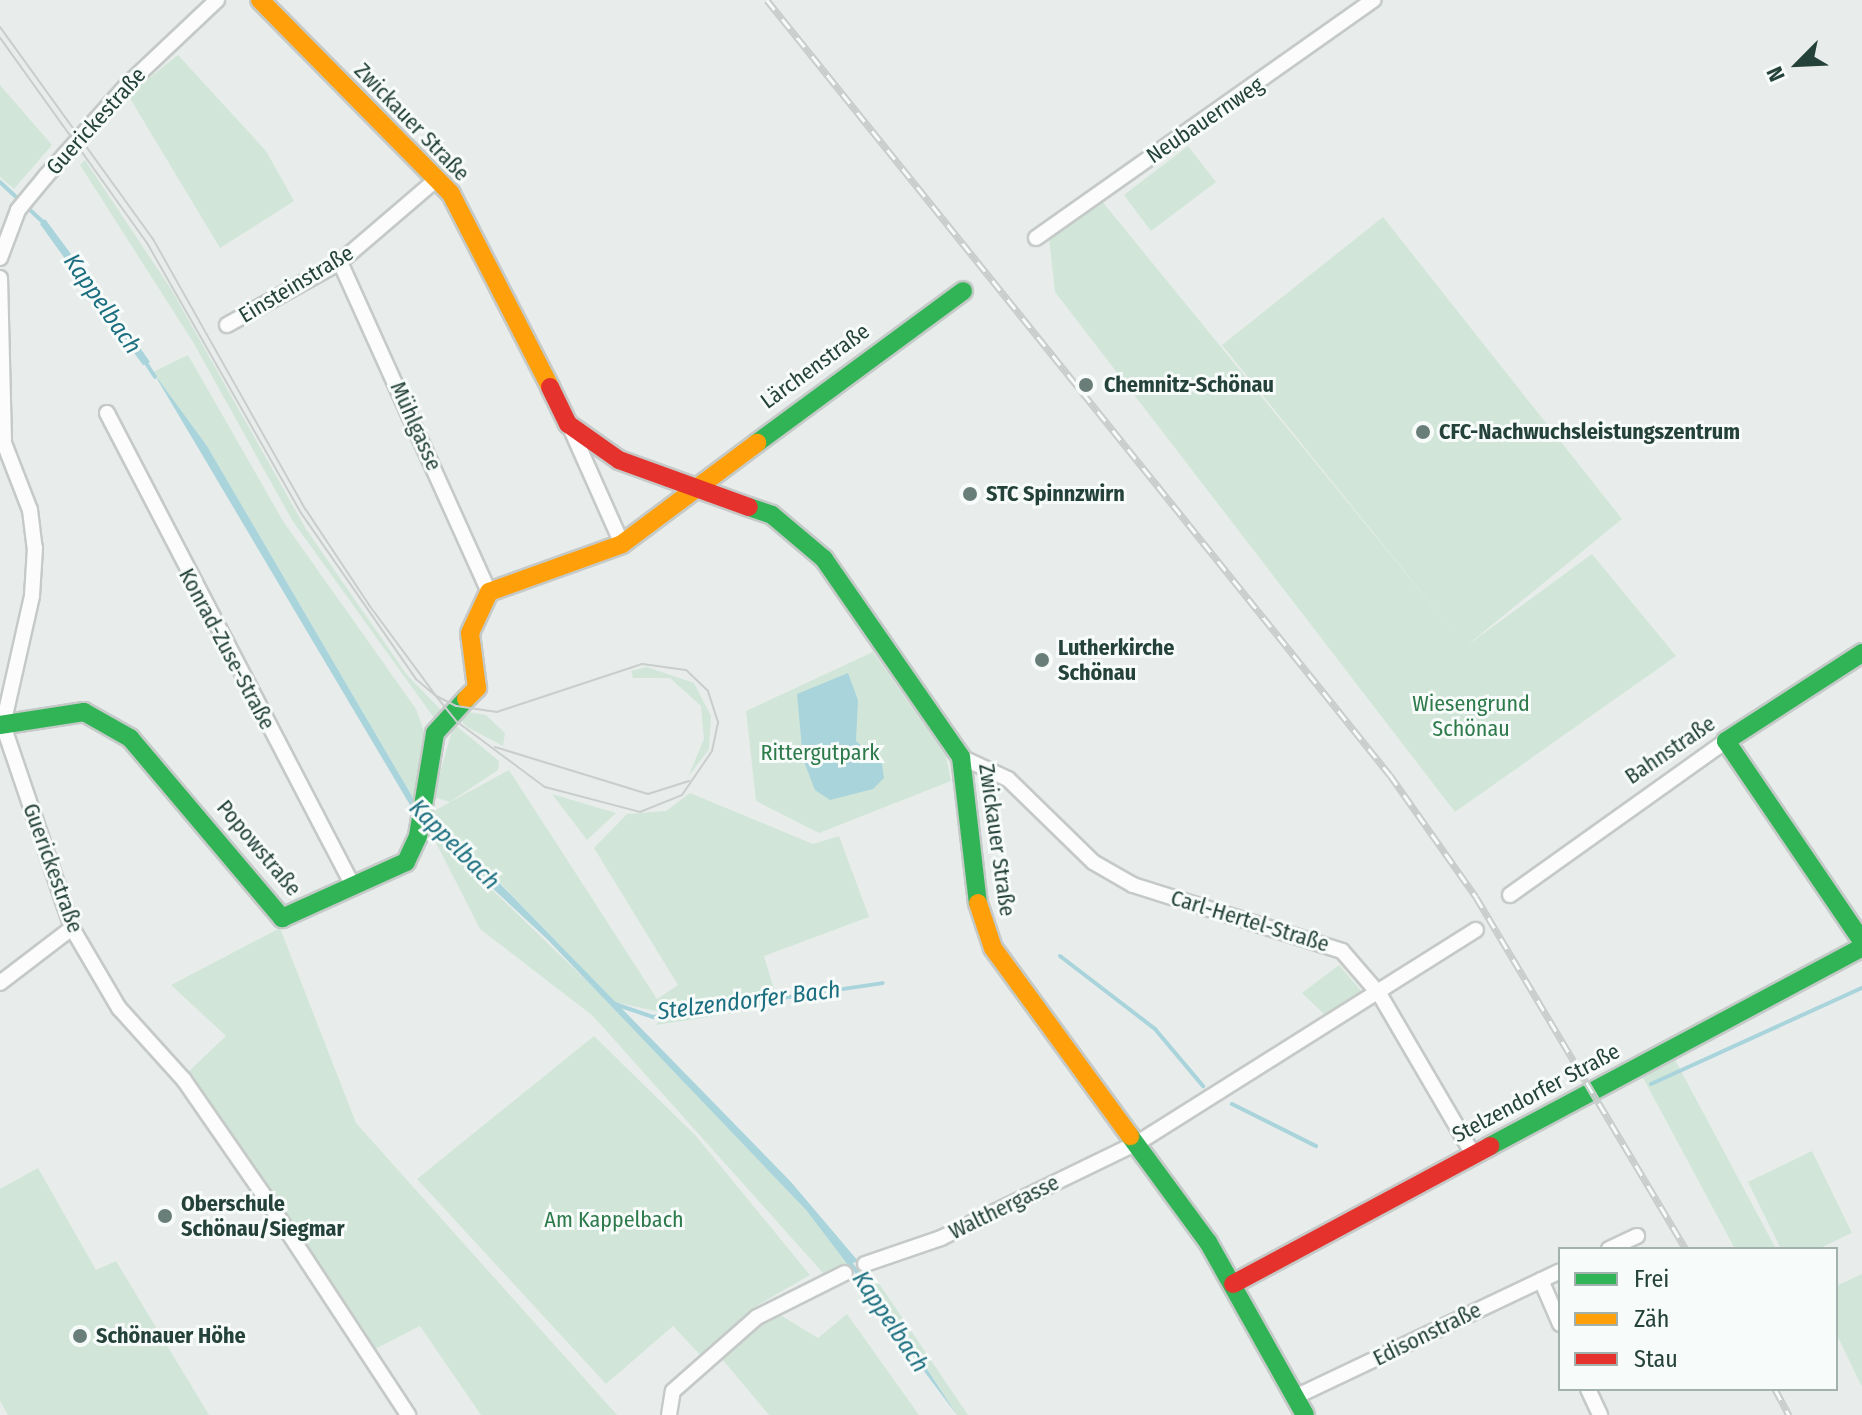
<!DOCTYPE html>
<meta charset="utf-8">
<style>
body{margin:0}
#map{position:relative;width:1862px;height:1415px;overflow:hidden;background:#e8edeb;font-family:"Fira Sans Condensed",sans-serif}
div>[style]{position:absolute}
.green>*{inset:0;background:#d1e6d8}
.water>*{inset:0;background:#a9d4db}
.stream>*{height:4px;margin:-2px;padding:0 2px;transform-origin:2px;border-radius:2px;background:#a9d4db}
.roads{filter:drop-shadow(2px 0 #c5cac8) drop-shadow(-2px 0 #c5cac8) drop-shadow(0 2px #c5cac8) drop-shadow(0 -2px #c5cac8)}
.street>*{height:14px;margin:-7px;padding:0 7px;transform-origin:7px;border-radius:7px;background:#fcfcfc}
.fast>*{height:18px;margin:-9px;padding:0 9px;transform-origin:9px;border-radius:9px;background:#30b455}
.slow>*{height:18px;margin:-9px;padding:0 9px;transform-origin:9px;border-radius:9px;background:#ff9f0a}
.jam>*{height:18px;margin:-9px;padding:0 9px;transform-origin:9px;border-radius:9px;background:#e5322d}
.tram>*{height:2px;margin:-1px;padding:0 1px;transform-origin:1px;border-radius:1px;background:#c9cdcc}
.rail>*{height:7px;margin-top:-3.5px;transform-origin:0;background:repeating-linear-gradient(90deg,#f7fbf9 0 12px,#c9cdcc 0 24px);box-sizing:border-box;border-block:2px solid #c9cdcc}
.dots>*{width:22px;height:22px;translate:-50% -50%;box-sizing:border-box;border:4px solid #f7fbf9;border-radius:50%}
span{translate:-50% -50%;white-space:nowrap;text-align:center;line-height:1.15;-webkit-text-stroke:6px #f7fbf9;paint-order:stroke}
.street-label{font-size:22px;color:#24423a}
.poi-label{font-size:22px;color:#24423a;font-weight:700}
.left{translate:0 -50%;text-align:left}
.park-label{font-size:22px;color:#2d7a4b}
.water-label{font-size:24px;color:#1c6f80;font-style:italic}
.legend{position:absolute;left:1558px;top:1247px;width:280px;height:144px;box-sizing:border-box;background:#f7fbf9;border:2px solid #a3b1ad;margin:0;padding:10px 14px;list-style:none;font-size:24px;color:#24423a}
.legend li{display:flex;align-items:center;gap:16px;height:40px}
.legend b{width:40px;border:2px solid #a3b1ad}
.north{position:absolute;left:1758px;top:24px;width:80px;height:80px;-webkit-text-stroke:6px #f7fbf9;paint-order:stroke;rotate:246deg;font-size:22px;font-weight:700;line-height:32px;text-align:center;color:#24423a}
.north::after{content:'';display:block;margin:auto;width:28px;height:36px;background:#24423a;clip-path:polygon(50% 0,100% 100%,50% 72%,0 100%)}
</style>
<div id="map">
<div class="green">
<i style="clip-path:polygon(178px 55px,266px 151px,294px 201px,220px 248px,128px 95px)"></i>
<i style="clip-path:polygon(0 85px,52px 145px,14px 189px,0 177px)"></i>
<i style="clip-path:polygon(1188px 146px,1216px 182px,1151px 231px,1124px 195px)"></i>
<i style="clip-path:polygon(85px 160px,171px 289px,306px 529px,407px 675px,441px 710px,434px 718px,292px 520px,193px 342px,80px 165px)"></i>
<i style="clip-path:polygon(1101px 200px,1456px 635px,1222px 345px,1383px 217px,1622px 519px,1465px 647px,1592px 554px,1676px 656px,1455px 812px,1055px 292px,1049px 238px)"></i>
<i style="clip-path:polygon(188px 355px,283px 521px,416px 709px,426px 737px,416px 803px,207px 446px,153px 372px)"></i>
<i style="clip-path:polygon(873px 652px,946px 756px,951px 781px,819px 833px,756px 801px,746px 711px)"></i>
<i style="clip-path:polygon(647px 667px,694px 683px,711px 716px,709px 749px,688px 777px,704px 739px,701px 706px,670px 678px,633px 678px,631px 671px)"></i>
<i style="clip-path:polygon(462px 711px,486px 715px,505px 733px,503px 746px,467px 727px,458px 718px)"></i>
<i style="clip-path:polygon(454px 724px,499px 761px,498px 770px,450px 802px,433px 797px)"></i>
<i style="clip-path:polygon(509px 770px,657px 999px,678px 985px,594px 848px,627px 814px,666px 811px,690px 793px,813px 844px,839px 836px,869px 917px,764px 956px,779px 1006px,656px 1025px,664px 1013px,615px 1002px,432px 812px)"></i>
<i style="clip-path:polygon(552px 794px,616px 813px,587px 840px)"></i>
<i style="clip-path:polygon(429px 829px,591px 985px,806px 1210px,848px 1265px,823px 1273px,593px 1016px,480px 929px)"></i>
<i style="clip-path:polygon(280px 928px,356px 1123px,617px 1415px,481px 1415px,420px 1326px,373px 1350px,321px 1276px,269px 1187px,187px 1073px,226px 1036px,171px 985px)"></i>
<i style="clip-path:polygon(1339px 965px,1362px 992px,1326px 1016px,1302px 993px)"></i>
<i style="clip-path:polygon(594px 1036px,696px 1136px,810px 1275px,760px 1304px,704px 1359px,673px 1326px,606px 1384px,417px 1179px)"></i>
<i style="clip-path:polygon(1673px 1056px,1776px 1249px,1735px 1249px,1641px 1074px)"></i>
<i style="clip-path:polygon(1812px 1151px,1852px 1233px,1818px 1249px,1781px 1249px,1748px 1182px)"></i>
<i style="clip-path:polygon(38px 1168px,96px 1270px,116px 1261px,209px 1415px,8px 1415px,0 1401px,0 1189px)"></i>
<i style="clip-path:polygon(864px 1270px,876px 1279px,968px 1415px,957px 1415px)"></i>
<i style="clip-path:polygon(1862px 1274px,1862px 1387px,1836px 1333px,1836px 1286px)"></i>
<i style="clip-path:polygon(777px 1313px,818px 1338px,847px 1314px,919px 1415px,769px 1415px,722px 1359px)"></i>
</div>
<div class="water">
<i style="clip-path:polygon(45px 219px,131px 335px,150px 362px,143px 365px,86px 288px,40px 224px)"></i>
<i style="clip-path:polygon(153px 372px,207px 446px,416px 803px,413px 810px)"></i>
<i style="clip-path:polygon(848px 673px,858px 700px,856px 741px,882px 764px,884px 778px,873px 789px,830px 800px,815px 790px,803px 759px,797px 694px)"></i>
<i style="clip-path:polygon(435px 817px,791px 1182px,858px 1261px,848px 1265px,806px 1210px,547px 939px,429px 829px)"></i>
<i style="clip-path:polygon(859px 1271px,916px 1352px,957px 1415px,853px 1277px)"></i>
</div>
<div class="stream">
<i style="left:0;top:182px;width:62px;rotate:43deg"></i>
<i style="left:144px;top:360px;width:20px;rotate:57deg"></i>
<i style="left:1060px;top:956px;width:120px;rotate:37.5deg"></i>
<i style="left:1155px;top:1029px;width:75px;rotate:49.9deg"></i>
<i style="left:615px;top:1004px;width:40px;rotate:18.9deg"></i>
<i style="left:653px;top:1017px;width:232px;rotate:-8.4deg"></i>
<i style="left:1651px;top:1084px;width:232px;rotate:-24.5deg"></i>
<i style="left:1232px;top:1104px;width:94px;rotate:26.6deg"></i>
<i style="left:849px;top:1261px;width:19px;rotate:55deg"></i>
</div>
<div class="roads">
<div class="street">
<i style="left:1036px;top:238px;width:413px;rotate:-35.2deg"></i>
<i style="left:0;top:258px;width:51px;rotate:-69.4deg"></i>
<i style="left:18px;top:210px;width:44px;rotate:-50.5deg"></i>
<i style="left:46px;top:176px;width:125px;rotate:-48.3deg"></i>
<i style="left:129px;top:83px;width:121px;rotate:-43.3deg"></i>
<i style="left:340px;top:262px;width:362px;rotate:65.7deg"></i>
<i style="left:0;top:278px;width:165px;rotate:88.6deg"></i>
<i style="left:4px;top:443px;width:72px;rotate:68.8deg"></i>
<i style="left:30px;top:510px;width:38px;rotate:83deg"></i>
<i style="left:35px;top:548px;width:48px;rotate:93.6deg"></i>
<i style="left:32px;top:596px;width:132px;rotate:102.7deg"></i>
<i style="left:3px;top:725px;width:214px;rotate:71.2deg"></i>
<i style="left:72px;top:928px;width:93px;rotate:59.6deg"></i>
<i style="left:119px;top:1008px;width:97px;rotate:47.9deg"></i>
<i style="left:184px;top:1080px;width:142px;rotate:55.3deg"></i>
<i style="left:265px;top:1197px;width:261px;rotate:56.7deg"></i>
<i style="left:227px;top:325px;width:129px;rotate:-29.1deg"></i>
<i style="left:340px;top:262px;width:128px;rotate:-40.6deg"></i>
<i style="left:107px;top:413px;width:531px;rotate:62.52deg"></i>
<i style="left:570px;top:427px;width:128px;rotate:66deg"></i>
<i style="left:961px;top:757px;width:52px;rotate:25.1deg"></i>
<i style="left:1008px;top:779px;width:119px;rotate:44.3deg"></i>
<i style="left:1093px;top:862px;width:46px;rotate:29.9deg"></i>
<i style="left:1133px;top:885px;width:219px;rotate:17.5deg"></i>
<i style="left:1342px;top:951px;width:58px;rotate:49.2deg"></i>
<i style="left:1380px;top:995px;width:184px;rotate:59.7deg"></i>
<i style="left:1510px;top:895px;width:265px;rotate:-35.5deg"></i>
<i style="left:0;top:983px;width:91px;rotate:-37.4deg"></i>
<i style="left:1609px;top:1249px;width:31px;rotate:-25deg"></i>
<i style="left:865px;top:1264px;width:80px;rotate:-18.9deg"></i>
<i style="left:941px;top:1238px;width:220px;rotate:-25.9deg"></i>
<i style="left:1139px;top:1142px;width:398px;rotate:-32.2deg"></i>
<i style="left:1541px;top:1280px;width:48px;rotate:66.6deg"></i>
<i style="left:1588px;top:1389px;width:29px;rotate:65deg"></i>
<i style="left:1295px;top:1397px;width:293px;rotate:-25.4deg"></i>
<i style="left:669px;top:1415px;width:24px;rotate:-81deg"></i>
<i style="left:673px;top:1391px;width:112px;rotate:-41.4deg"></i>
<i style="left:757px;top:1317px;width:98px;rotate:-26.6deg"></i>
</div>
<div class="fast">
<i style="left:757px;top:443px;width:256px;rotate:-36.4deg"></i>
<i style="left:749px;top:507px;width:24px;rotate:19deg"></i>
<i style="left:772px;top:515px;width:68px;rotate:40.2deg"></i>
<i style="left:824px;top:559px;width:241px;rotate:55.3deg"></i>
<i style="left:961px;top:757px;width:147px;rotate:83.4deg"></i>
<i style="left:1862px;top:653px;width:162px;rotate:147.1deg"></i>
<i style="left:1726px;top:741px;width:242px;rotate:55.8deg"></i>
<i style="left:0;top:725px;width:85px;rotate:-8.8deg"></i>
<i style="left:84px;top:712px;width:53px;rotate:29.5deg"></i>
<i style="left:130px;top:738px;width:236px;rotate:49.8deg"></i>
<i style="left:282px;top:918px;width:136px;rotate:-24.3deg"></i>
<i style="left:406px;top:862px;width:29px;rotate:-65deg"></i>
<i style="left:418px;top:836px;width:104px;rotate:-80.6deg"></i>
<i style="left:435px;top:733px;width:46px;rotate:-47.6deg"></i>
<i style="left:1130px;top:1136px;width:132px;rotate:53.7deg"></i>
<i style="left:1208px;top:1242px;width:198px;rotate:60.7deg"></i>
<i style="left:1490px;top:1146px;width:422px;rotate:-28.1deg"></i>
</div>
<div class="slow">
<i style="left:260px;top:0;width:272px;rotate:45.4deg"></i>
<i style="left:451px;top:194px;width:217px;rotate:62.8deg"></i>
<i style="left:466px;top:699px;width:16px;rotate:-45deg"></i>
<i style="left:477px;top:688px;width:55px;rotate:-97.3deg"></i>
<i style="left:470px;top:633px;width:45px;rotate:-65.1deg"></i>
<i style="left:489px;top:592px;width:141px;rotate:-19.8deg"></i>
<i style="left:622px;top:544px;width:169px;rotate:-36.8deg"></i>
<i style="left:978px;top:903px;width:47px;rotate:71.6deg"></i>
<i style="left:993px;top:948px;width:233px;rotate:53.9deg"></i>
</div>
<div class="jam">
<i style="left:550px;top:387px;width:41px;rotate:64.1deg"></i>
<i style="left:568px;top:424px;width:62px;rotate:35.2deg"></i>
<i style="left:619px;top:460px;width:138px;rotate:19.9deg"></i>
<i style="left:1233px;top:1284px;width:292px;rotate:-28.2deg"></i>
</div>
</div>
<div class="tram">
<i style="left:0;top:27px;width:261px;rotate:54.2deg"></i>
<i style="left:153px;top:239px;width:311px;rotate:60.6deg"></i>
<i style="left:306px;top:510px;width:114px;rotate:56.4deg"></i>
<i style="left:369px;top:605px;width:113px;rotate:53.6deg"></i>
<i style="left:436px;top:696px;width:32px;rotate:51deg"></i>
<i style="left:456px;top:721px;width:111px;rotate:36.6deg"></i>
<i style="left:545px;top:787px;width:98px;rotate:14.7deg"></i>
<i style="left:640px;top:812px;width:45px;rotate:-22deg"></i>
<i style="left:682px;top:795px;width:53px;rotate:-55.7deg"></i>
<i style="left:712px;top:751px;width:30px;rotate:-78deg"></i>
<i style="left:718px;top:722px;width:33px;rotate:-108deg"></i>
<i style="left:708px;top:691px;width:30px;rotate:-136deg"></i>
<i style="left:686px;top:670px;width:44px;rotate:-172.2deg"></i>
<i style="left:642px;top:664px;width:153px;rotate:161.7deg"></i>
<i style="left:497px;top:712px;width:41px;rotate:-171.7deg"></i>
<i style="left:456px;top:706px;width:22px;rotate:-153deg"></i>
<i style="left:436px;top:696px;width:26px;rotate:-140deg"></i>
<i style="left:416px;top:679px;width:202px;rotate:-124.7deg"></i>
<i style="left:301px;top:513px;width:311px;rotate:-119.7deg"></i>
<i style="left:147px;top:243px;width:252px;rotate:-125.6deg"></i>
<i style="left:495px;top:747px;width:160px;rotate:17.1deg"></i>
<i style="left:648px;top:794px;width:43px;rotate:-17.6deg"></i>
</div>
<div class="rail">
<i style="left:767px;top:0;width:994px;rotate:51.21deg"></i>
<i style="left:1390px;top:775px;width:149px;rotate:54.8deg"></i>
<i style="left:1476px;top:897px;width:410px;rotate:59.2deg"></i>
<i style="left:1775px;top:1389px;width:30px;rotate:62deg"></i>
</div>
<div class="dots">
<i style="left:1086px;top:385px;background:#697e78"></i>
<i style="left:1423px;top:432px;background:#697e78"></i>
<i style="left:970px;top:494px;background:#697e78"></i>
<i style="left:1042px;top:660px;background:#697e78"></i>
<i style="left:165px;top:1216px;background:#697e78"></i>
<i style="left:80px;top:1336px;background:#697e78"></i>
</div>
<div class="street-label">
<span style="left:1205px;top:120px;rotate:-34deg">Neubauernweg</span>
<span style="left:96px;top:121px;rotate:-48deg">Guerickestraße</span>
<span style="left:412px;top:122px;rotate:46deg">Zwickauer Straße</span>
<span style="left:296px;top:284px;rotate:-31deg">Einsteinstraße</span>
<span style="left:815px;top:366px;rotate:-36deg">Lärchenstraße</span>
<span style="left:416px;top:426px;rotate:66deg">Mühlgasse</span>
<span style="left:227px;top:649px;rotate:62deg">Konrad-Zuse-Straße</span>
<span style="left:1670px;top:750px;rotate:-34deg">Bahnstraße</span>
<span style="left:997px;top:840px;rotate:82deg">Zwickauer Straße</span>
<span style="left:259px;top:848px;rotate:50deg">Popowstraße</span>
<span style="left:53px;top:868px;rotate:70deg">Guerickestraße</span>
<span style="left:1250px;top:921px;rotate:17deg">Carl-Hertel-Straße</span>
<span style="left:1536px;top:1093px;rotate:-28deg">Stelzendorfer Straße</span>
<span style="left:1004px;top:1207px;rotate:-26deg">Walthergasse</span>
<span style="left:1427px;top:1334px;rotate:-26deg">Edisonstraße</span>
</div>
<div class="poi-label">
<span class="left" style="left:1104px;top:385px">Chemnitz-Schönau</span>
<span class="left" style="left:1439px;top:432px">CFC-Nachwuchsleistungszentrum</span>
<span class="left" style="left:986px;top:494px">STC Spinnzwirn</span>
<span class="left" style="left:1058px;top:660px">Lutherkirche<br>Schönau</span>
<span class="left" style="left:181px;top:1216px">Oberschule<br>Schönau/Siegmar</span>
<span class="left" style="left:96px;top:1336px">Schönauer Höhe</span>
</div>
<div class="park-label">
<span style="left:1471px;top:716px">Wiesengrund<br>Schönau</span>
<span style="left:820px;top:753px">Rittergutpark</span>
<span style="left:614px;top:1220px">Am Kappelbach</span>
</div>
<div class="water-label">
<span style="left:102px;top:304px;rotate:55deg">Kappelbach</span>
<span style="left:454px;top:845px;rotate:45deg">Kappelbach</span>
<span style="left:749px;top:1001px;rotate:-7deg">Stelzendorfer Bach</span>
<span style="left:890px;top:1322px;rotate:56deg">Kappelbach</span>
</div>
<ul class="legend">
<li><b style="height:10px;background:#30b455"></b>Frei</li>
<li><b style="height:10px;background:#ff9f0a"></b>Zäh</li>
<li><b style="height:10px;background:#e5322d"></b>Stau</li>
</ul>
<div class="north">N</div>
</div>
